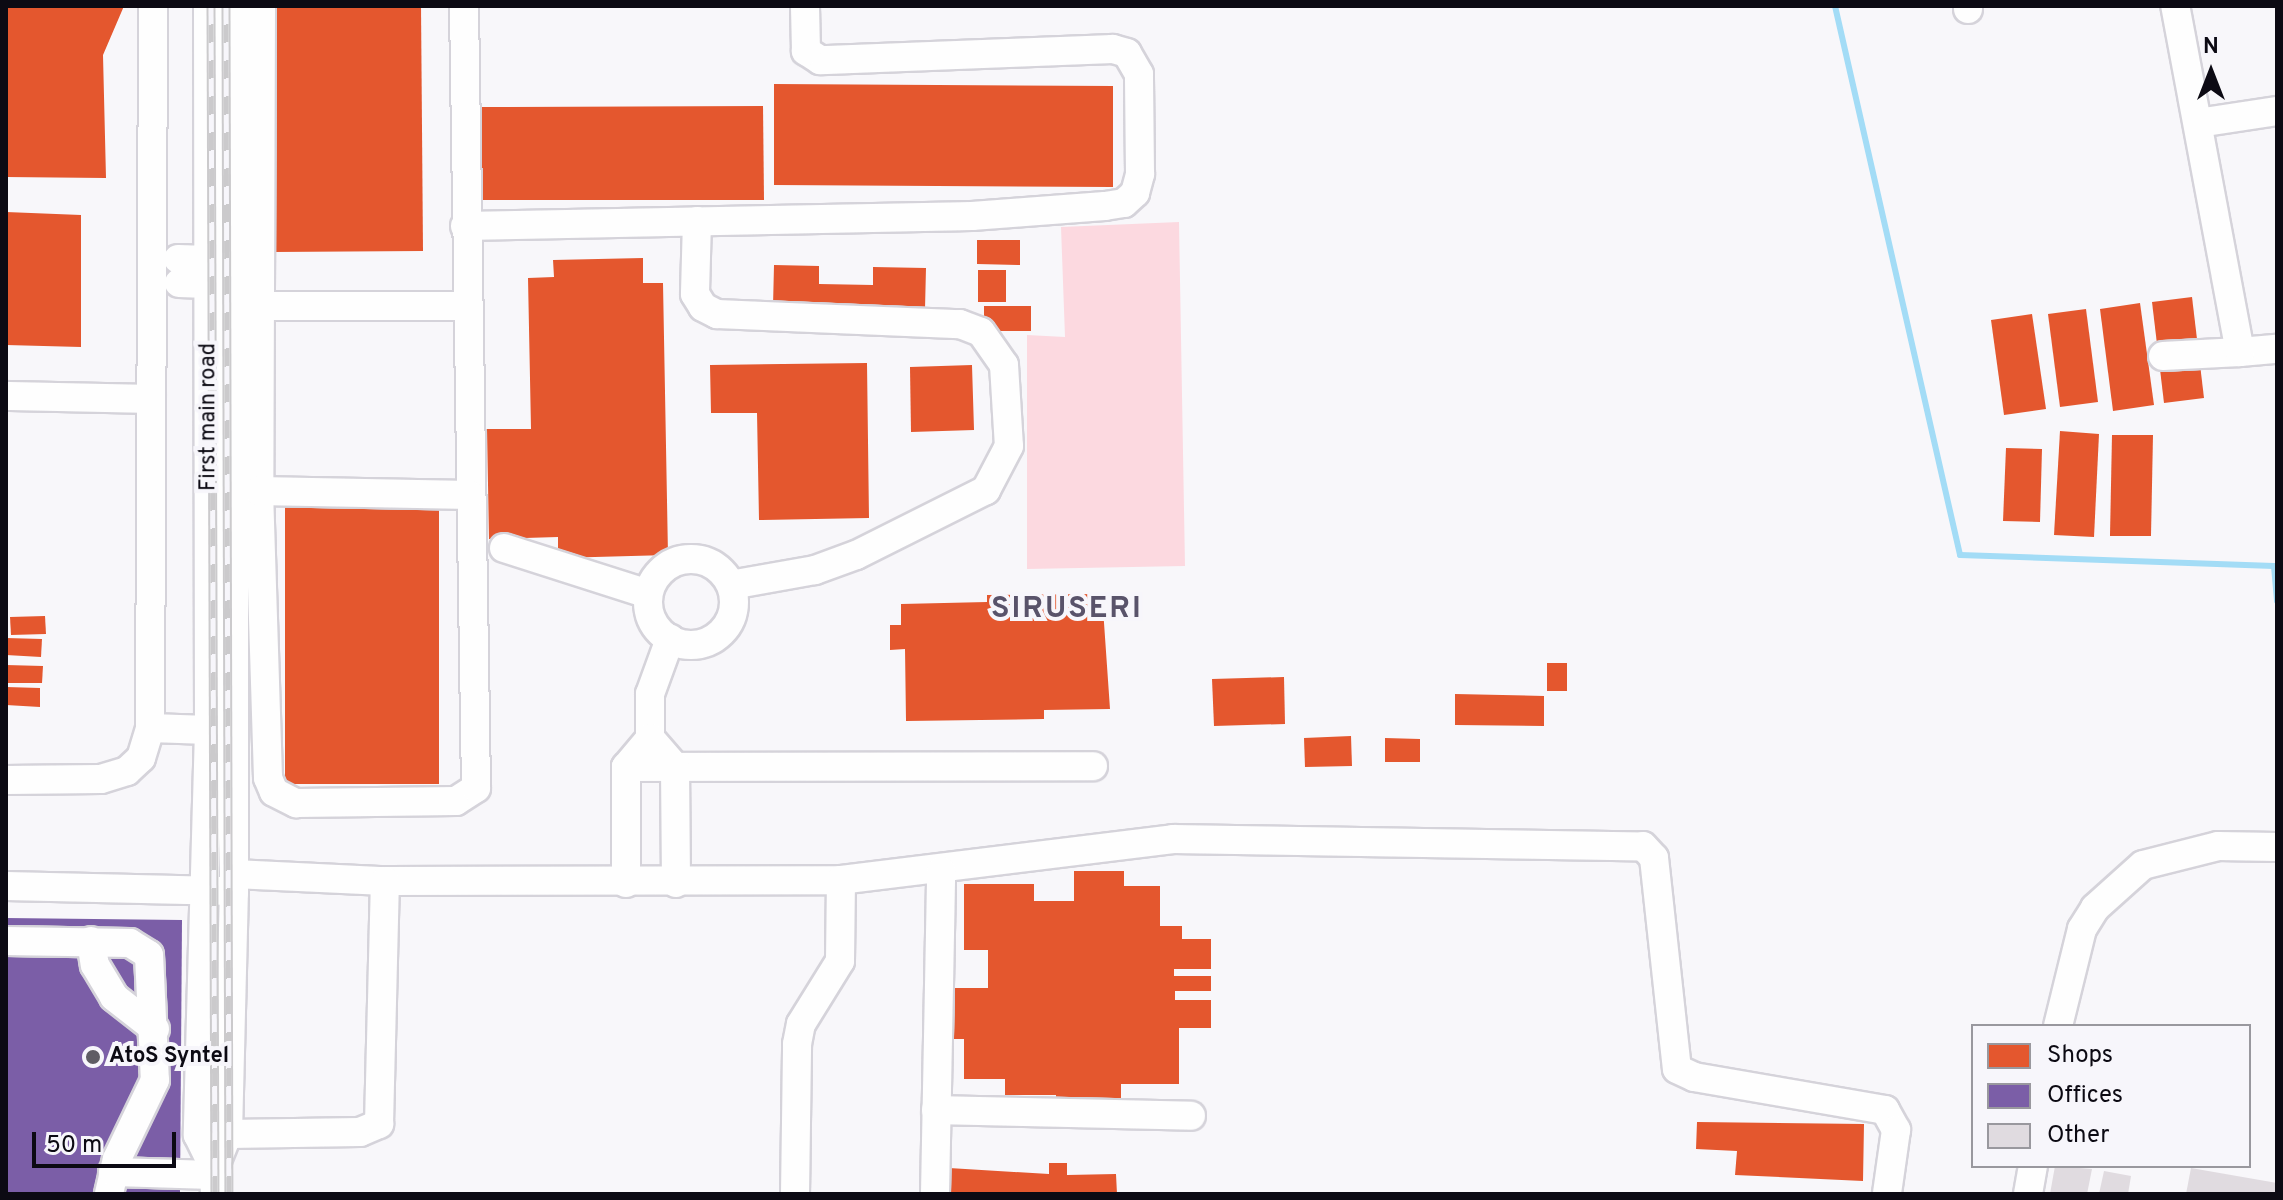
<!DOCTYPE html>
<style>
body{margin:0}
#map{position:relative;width:2283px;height:1200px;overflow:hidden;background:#f8f7fa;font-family:Overpass,sans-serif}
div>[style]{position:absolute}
.green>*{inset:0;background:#fcd9e0}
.shops>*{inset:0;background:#e4572e}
.offices>*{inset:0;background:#7b5ea7}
.stream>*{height:6px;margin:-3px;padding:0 3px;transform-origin:3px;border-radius:3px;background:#a3dcf6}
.building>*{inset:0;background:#e0dbe0}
.roads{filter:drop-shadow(2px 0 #d5d3da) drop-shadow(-2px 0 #d5d3da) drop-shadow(0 2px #d5d3da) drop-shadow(0 -2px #d5d3da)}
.minor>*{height:28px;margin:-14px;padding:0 14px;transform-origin:14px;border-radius:14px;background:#fefefe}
.minor>.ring{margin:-14px;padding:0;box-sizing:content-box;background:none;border:28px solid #fefefe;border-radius:50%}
.rail>*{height:9px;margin-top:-4.5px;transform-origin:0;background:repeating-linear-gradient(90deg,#f7f6fb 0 18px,#cbcacc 0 36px);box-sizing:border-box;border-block:2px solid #cbcacc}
.dots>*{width:22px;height:22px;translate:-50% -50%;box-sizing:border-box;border:4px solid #f7f6fb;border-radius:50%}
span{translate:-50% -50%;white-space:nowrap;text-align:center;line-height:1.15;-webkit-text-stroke:8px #f7f6fb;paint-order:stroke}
.street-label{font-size:22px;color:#0c0a13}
.poi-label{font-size:22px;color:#0c0a13;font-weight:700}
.left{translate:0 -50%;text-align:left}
.district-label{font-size:30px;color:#59536a;font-weight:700;letter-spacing:2px}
.frame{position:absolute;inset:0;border:8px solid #0c0a13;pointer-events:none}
.legend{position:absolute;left:1971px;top:1024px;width:280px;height:144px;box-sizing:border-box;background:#f7f6fb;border:2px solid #99989e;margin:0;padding:10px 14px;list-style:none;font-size:24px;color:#0c0a13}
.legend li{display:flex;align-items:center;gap:16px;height:40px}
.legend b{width:40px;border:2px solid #99989e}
.north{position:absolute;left:2171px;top:32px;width:80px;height:80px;-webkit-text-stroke:6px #f7f6fb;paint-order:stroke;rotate:0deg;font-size:22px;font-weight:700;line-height:32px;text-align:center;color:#0c0a13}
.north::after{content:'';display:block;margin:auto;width:28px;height:36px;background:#0c0a13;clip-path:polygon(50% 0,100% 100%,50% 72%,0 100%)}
.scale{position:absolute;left:32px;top:1132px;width:144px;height:36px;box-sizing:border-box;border:4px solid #0c0a13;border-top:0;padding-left:10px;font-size:24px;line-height:28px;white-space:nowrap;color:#0c0a13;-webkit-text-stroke:6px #f7f6fb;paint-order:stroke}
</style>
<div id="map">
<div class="green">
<i style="clip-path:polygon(1179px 222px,1185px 566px,1027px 569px,1027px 335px,1065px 337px,1061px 227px)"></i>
</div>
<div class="shops">
<i style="clip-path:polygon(6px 6px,124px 6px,103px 55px,106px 178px,6px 177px)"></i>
<i style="clip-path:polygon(272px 6px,421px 6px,423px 251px,273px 252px)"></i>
<i style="clip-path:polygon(774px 84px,1113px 86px,1113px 187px,774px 185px)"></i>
<i style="clip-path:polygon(763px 106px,764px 200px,476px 200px,475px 107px)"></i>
<i style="clip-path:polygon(6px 212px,81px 215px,81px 347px,6px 345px)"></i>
<i style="clip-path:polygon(977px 240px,1020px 240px,1020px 265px,977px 264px)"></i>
<i style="clip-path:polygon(643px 258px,643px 283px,663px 283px,668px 555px,558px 558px,558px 537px,489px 539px,487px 429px,531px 429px,528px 278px,554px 277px,553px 260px)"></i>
<i style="clip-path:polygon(774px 265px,819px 266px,819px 284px,873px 285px,873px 267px,926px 268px,925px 309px,773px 306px)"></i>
<i style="clip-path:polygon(978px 270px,1006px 270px,1006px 302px,978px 302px)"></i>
<i style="clip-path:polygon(2192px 297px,2204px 398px,2164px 403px,2152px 302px)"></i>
<i style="clip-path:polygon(2140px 303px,2154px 405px,2113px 411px,2100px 309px)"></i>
<i style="clip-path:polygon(984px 306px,1031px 306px,1031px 331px,984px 331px)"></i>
<i style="clip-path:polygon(2086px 309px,2098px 402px,2060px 407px,2048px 314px)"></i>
<i style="clip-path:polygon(2032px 314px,2046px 409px,2004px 415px,1991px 320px)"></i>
<i style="clip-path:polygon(867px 363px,869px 518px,759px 520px,757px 413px,711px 413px,710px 365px)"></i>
<i style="clip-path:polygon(972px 365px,974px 430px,911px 432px,910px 367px)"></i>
<i style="clip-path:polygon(2060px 431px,2099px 434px,2094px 537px,2054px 535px)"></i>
<i style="clip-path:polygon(2112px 435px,2153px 435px,2151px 536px,2110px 536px)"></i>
<i style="clip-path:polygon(2006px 448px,2042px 449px,2040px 522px,2003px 521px)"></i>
<i style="clip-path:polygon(285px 507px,439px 507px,439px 784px,285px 784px)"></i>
<i style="clip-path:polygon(1102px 594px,1110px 709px,1044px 710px,1044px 719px,906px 721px,905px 649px,890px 650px,890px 625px,901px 625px,901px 604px,987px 602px,987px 595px)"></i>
<i style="clip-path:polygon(45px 616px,46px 634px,11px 635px,10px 617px)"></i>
<i style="clip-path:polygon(6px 638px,42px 639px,41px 657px,6px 655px)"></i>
<i style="clip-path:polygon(1547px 663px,1567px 663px,1567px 691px,1547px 691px)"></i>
<i style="clip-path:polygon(6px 665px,43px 666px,42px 683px,6px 683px)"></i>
<i style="clip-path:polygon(1284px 677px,1285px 724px,1214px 726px,1212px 679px)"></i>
<i style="clip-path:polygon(6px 687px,40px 688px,40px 707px,6px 705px)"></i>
<i style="clip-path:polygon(1455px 694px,1544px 696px,1544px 726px,1455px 725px)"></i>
<i style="clip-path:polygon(1351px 736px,1352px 766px,1305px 767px,1304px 738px)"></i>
<i style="clip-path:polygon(1385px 738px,1420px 739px,1420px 762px,1385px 762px)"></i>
<i style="clip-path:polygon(1074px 871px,1124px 871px,1124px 886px,1160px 886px,1160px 926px,1182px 926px,1182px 939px,1211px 939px,1211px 969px,1174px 969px,1174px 976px,1211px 976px,1211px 991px,1175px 991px,1175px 1000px,1211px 1000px,1211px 1028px,1179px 1028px,1179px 1084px,1121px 1084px,1121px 1106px,1056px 1106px,1056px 1095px,1005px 1095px,1005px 1079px,964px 1079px,964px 1039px,953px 1039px,953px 988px,988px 988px,988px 950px,964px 950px,964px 884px,1034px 884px,1034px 901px,1074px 901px)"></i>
<i style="clip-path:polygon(29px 970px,63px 974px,91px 998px,134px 1061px,143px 1087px,139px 1108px,92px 1158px,31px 1194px,6px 1194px,6px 981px)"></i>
<i style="clip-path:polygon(1697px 1122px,1864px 1124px,1863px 1181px,1735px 1175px,1737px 1151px,1696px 1149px)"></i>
<i style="clip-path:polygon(1049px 1163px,1067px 1163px,1067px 1175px,1116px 1174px,1117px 1194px,949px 1194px,949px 1168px,1049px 1174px)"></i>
</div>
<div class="offices">
<i style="clip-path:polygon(6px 918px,182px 920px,180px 1194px,6px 1194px)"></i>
</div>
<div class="stream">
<i style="left:1835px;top:6px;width:563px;rotate:77.17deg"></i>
<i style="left:1960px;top:555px;width:314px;rotate:2deg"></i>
<i style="left:2274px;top:566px;width:35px;rotate:85deg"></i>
</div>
<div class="building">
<i style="clip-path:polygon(2055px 1166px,2092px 1169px,2087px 1194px,2050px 1194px)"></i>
<i style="clip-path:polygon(2191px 1168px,2277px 1183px,2277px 1194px,2186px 1194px)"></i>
<i style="clip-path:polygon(2104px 1171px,2131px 1176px,2128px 1194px,2099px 1194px)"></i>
</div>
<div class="roads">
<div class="minor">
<i style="left:208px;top:6px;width:724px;rotate:89.92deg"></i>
<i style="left:209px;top:730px;width:405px;rotate:91.6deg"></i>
<i style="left:198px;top:1135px;width:37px;rotate:64deg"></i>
<i style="left:214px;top:1168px;width:26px;rotate:88deg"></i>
<i style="left:261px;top:6px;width:485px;rotate:90.2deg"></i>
<i style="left:259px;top:491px;width:287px;rotate:88.2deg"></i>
<i style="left:268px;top:778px;width:15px;rotate:67deg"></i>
<i style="left:274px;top:792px;width:25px;rotate:27deg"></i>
<i style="left:296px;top:803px;width:160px;rotate:-0.7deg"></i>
<i style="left:456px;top:801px;width:24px;rotate:-33deg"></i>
<i style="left:476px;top:788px;width:782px;rotate:-90.88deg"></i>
<i style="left:1968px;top:6px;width:3px;rotate:90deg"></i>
<i style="left:2198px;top:123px;width:80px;rotate:-8.6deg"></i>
<i style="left:697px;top:221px;width:73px;rotate:91.6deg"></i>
<i style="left:695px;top:294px;width:15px;rotate:58deg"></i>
<i style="left:703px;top:307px;width:16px;rotate:27deg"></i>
<i style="left:717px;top:314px;width:243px;rotate:2.4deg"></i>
<i style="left:960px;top:324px;width:22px;rotate:21deg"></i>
<i style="left:981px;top:332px;width:40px;rotate:55.1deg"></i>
<i style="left:1004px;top:365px;width:81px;rotate:86.5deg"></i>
<i style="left:1009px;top:446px;width:50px;rotate:117.6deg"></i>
<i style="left:986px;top:490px;width:145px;rotate:153.4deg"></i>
<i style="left:856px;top:555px;width:44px;rotate:159.9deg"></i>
<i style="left:815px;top:570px;width:85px;rotate:169.9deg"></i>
<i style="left:465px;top:226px;width:507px;rotate:-1.13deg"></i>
<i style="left:972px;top:216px;width:133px;rotate:-4.3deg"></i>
<i style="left:1105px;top:206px;width:19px;rotate:-9deg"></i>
<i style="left:1124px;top:203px;width:15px;rotate:-42deg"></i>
<i style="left:1135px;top:193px;width:20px;rotate:-75deg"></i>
<i style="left:1140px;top:174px;width:100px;rotate:-90.6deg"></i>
<i style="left:1139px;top:74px;width:24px;rotate:-120deg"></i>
<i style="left:1127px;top:53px;width:15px;rotate:-164deg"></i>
<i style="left:1113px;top:49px;width:293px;rotate:177.8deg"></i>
<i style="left:820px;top:60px;width:17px;rotate:-147deg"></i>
<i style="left:806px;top:51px;width:45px;rotate:-91.3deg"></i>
<i style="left:178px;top:259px;width:30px;rotate:2deg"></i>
<i style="left:179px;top:283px;width:29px;rotate:2deg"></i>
<i style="left:261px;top:306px;width:205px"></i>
<i style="left:2240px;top:352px;width:37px;rotate:-5deg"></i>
<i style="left:2163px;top:356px;width:77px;rotate:-3deg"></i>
<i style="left:2240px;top:352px;width:352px;rotate:-100.6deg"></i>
<i style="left:6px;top:396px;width:145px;rotate:1.2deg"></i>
<i style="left:259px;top:491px;width:211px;rotate:1.1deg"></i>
<i style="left:504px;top:548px;width:151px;rotate:17.7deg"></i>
<i class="ring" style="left:648px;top:559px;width:58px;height:58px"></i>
<i style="left:150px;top:728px;width:59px;rotate:1.9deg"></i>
<i style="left:650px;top:738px;width:44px;rotate:-90deg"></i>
<i style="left:650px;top:694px;width:59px;rotate:-70deg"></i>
<i style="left:626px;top:767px;width:467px;rotate:-0.1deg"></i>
<i style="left:6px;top:780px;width:95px;rotate:-0.6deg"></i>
<i style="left:101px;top:779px;width:27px;rotate:-17deg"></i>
<i style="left:127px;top:771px;width:19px;rotate:-43deg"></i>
<i style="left:141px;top:758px;width:31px;rotate:-73deg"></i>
<i style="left:150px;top:728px;width:722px;rotate:-89.76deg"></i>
<i style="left:234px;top:874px;width:151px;rotate:2.7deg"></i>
<i style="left:385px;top:881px;width:456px;rotate:-0.1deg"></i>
<i style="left:841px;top:880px;width:335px;rotate:-7deg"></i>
<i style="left:1173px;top:839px;width:470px;rotate:0.9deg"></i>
<i style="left:1643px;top:846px;width:16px;rotate:47deg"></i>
<i style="left:1654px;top:858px;width:212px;rotate:83.8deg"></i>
<i style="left:1677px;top:1069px;width:19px;rotate:25deg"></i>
<i style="left:1694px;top:1077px;width:194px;rotate:9.8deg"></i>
<i style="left:1885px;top:1110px;width:23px;rotate:61deg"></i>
<i style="left:1896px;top:1130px;width:64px;rotate:98.1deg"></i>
<i style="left:626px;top:883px;width:116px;rotate:-90deg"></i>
<i style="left:626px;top:767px;width:38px;rotate:-50deg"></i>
<i style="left:650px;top:738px;width:38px;rotate:49deg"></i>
<i style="left:675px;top:767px;width:116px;rotate:89.5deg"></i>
<i style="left:6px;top:886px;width:215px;rotate:1.3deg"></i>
<i style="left:6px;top:941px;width:124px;rotate:0.9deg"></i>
<i style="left:130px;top:943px;width:22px;rotate:32deg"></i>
<i style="left:149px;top:955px;width:125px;rotate:87.3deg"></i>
<i style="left:155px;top:1080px;width:88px;rotate:115.7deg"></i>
<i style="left:117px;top:1159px;width:36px;rotate:103deg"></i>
<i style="left:91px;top:941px;width:24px;rotate:81deg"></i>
<i style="left:95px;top:965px;width:37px;rotate:59deg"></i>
<i style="left:114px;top:997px;width:52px;rotate:38deg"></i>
<i style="left:2058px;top:1026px;width:100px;rotate:-76.1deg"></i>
<i style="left:2082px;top:929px;width:25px;rotate:-58deg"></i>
<i style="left:2095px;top:908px;width:64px;rotate:-41.9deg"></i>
<i style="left:2143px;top:865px;width:77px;rotate:-14.2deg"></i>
<i style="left:2218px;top:846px;width:59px;rotate:1deg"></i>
<i style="left:936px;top:1110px;width:255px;rotate:1.3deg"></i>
<i style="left:228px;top:1134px;width:132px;rotate:-0.9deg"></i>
<i style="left:360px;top:1132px;width:21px;rotate:-23deg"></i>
<i style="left:379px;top:1124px;width:243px;rotate:-88.6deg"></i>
<i style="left:214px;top:1168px;width:37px;rotate:-68deg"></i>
<i style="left:228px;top:1134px;width:241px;rotate:-88.6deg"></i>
<i style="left:234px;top:893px;width:887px;rotate:-90deg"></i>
<i style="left:113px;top:1172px;width:101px;rotate:1.7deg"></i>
<i style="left:795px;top:1194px;width:150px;rotate:-89.2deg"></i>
<i style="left:797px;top:1044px;width:20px;rotate:-79deg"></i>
<i style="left:801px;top:1024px;width:74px;rotate:-58.2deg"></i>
<i style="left:840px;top:961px;width:81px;rotate:-89.3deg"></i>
<i style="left:935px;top:1194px;width:323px;rotate:-88.9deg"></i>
<i style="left:2028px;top:1194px;width:28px;rotate:-80deg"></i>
</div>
</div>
<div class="rail">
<i style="left:211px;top:6px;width:1188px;rotate:89.81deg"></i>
<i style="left:226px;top:6px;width:1188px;rotate:89.86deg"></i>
</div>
<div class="dots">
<i style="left:93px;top:1057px;background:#5f5d64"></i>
</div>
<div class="street-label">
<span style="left:209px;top:417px;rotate:-90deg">First main road</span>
</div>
<div class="poi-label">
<span class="left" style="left:109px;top:1057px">AtoS Syntel</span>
</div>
<div class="district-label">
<span style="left:1067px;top:610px">SIRUSERI</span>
</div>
<div class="frame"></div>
<ul class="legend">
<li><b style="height:22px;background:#e4572e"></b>Shops</li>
<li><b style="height:22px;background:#7b5ea7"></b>Offices</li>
<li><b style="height:22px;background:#e0dbe0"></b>Other</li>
</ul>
<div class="north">N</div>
<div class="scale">50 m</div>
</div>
